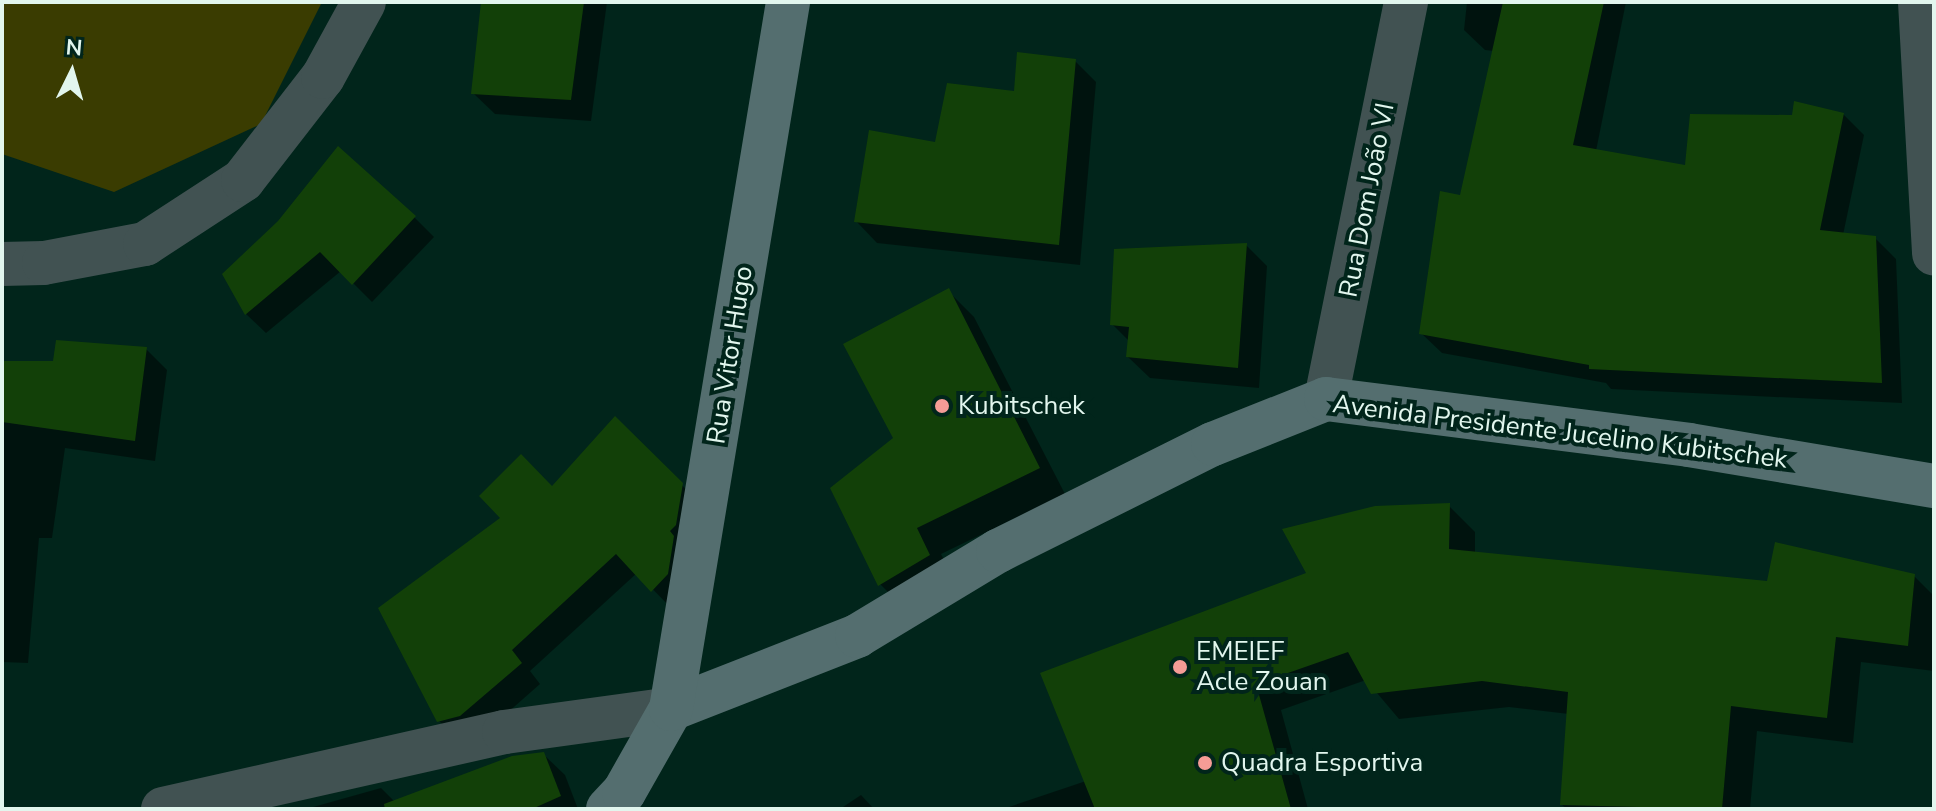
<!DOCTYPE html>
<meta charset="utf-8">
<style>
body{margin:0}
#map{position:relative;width:1936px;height:811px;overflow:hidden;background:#01251b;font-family:"Nunito Sans",sans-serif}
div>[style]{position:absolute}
.green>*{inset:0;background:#3a3c01}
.shadow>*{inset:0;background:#0007}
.building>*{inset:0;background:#124008}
.street>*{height:44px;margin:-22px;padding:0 22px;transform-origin:22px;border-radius:22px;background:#415252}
.secondary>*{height:44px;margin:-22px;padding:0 22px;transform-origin:22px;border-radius:22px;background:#546e6f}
.dots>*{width:22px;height:22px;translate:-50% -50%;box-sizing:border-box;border:4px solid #01251b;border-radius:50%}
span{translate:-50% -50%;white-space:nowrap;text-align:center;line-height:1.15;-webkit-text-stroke:8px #01251b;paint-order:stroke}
.street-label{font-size:26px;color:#e2f6ee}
.poi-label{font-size:26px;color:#e2f6ee}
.left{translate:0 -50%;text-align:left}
.frame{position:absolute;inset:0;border:4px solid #e2f6ee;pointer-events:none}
.north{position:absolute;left:32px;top:32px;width:80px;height:80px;-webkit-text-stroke:6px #01251b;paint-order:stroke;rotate:5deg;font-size:22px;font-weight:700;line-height:32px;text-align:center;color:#e2f6ee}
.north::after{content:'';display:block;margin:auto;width:28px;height:36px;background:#e2f6ee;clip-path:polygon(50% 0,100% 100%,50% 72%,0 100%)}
</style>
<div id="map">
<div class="green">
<i style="clip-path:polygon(2px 2px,322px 2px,261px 124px,114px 192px,2px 154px)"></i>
</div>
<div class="shadow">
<i style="clip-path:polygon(483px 2px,607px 2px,591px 121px,495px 114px,473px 93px)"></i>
<i style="clip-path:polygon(1467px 2px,1626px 2px,1596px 151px,1686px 168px,1793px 117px,1843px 114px,1864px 135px,1843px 235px,1875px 238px,1896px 259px,1902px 403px,1611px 389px,1606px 383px,1442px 353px,1421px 333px,1462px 197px,1494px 51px,1485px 50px,1464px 30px)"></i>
<i style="clip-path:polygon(1075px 61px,1096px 82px,1080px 265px,877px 243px,856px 221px,937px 144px)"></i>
<i style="clip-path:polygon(414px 217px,434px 237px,372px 302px,341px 271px,266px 333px,246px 314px,225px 275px)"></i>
<i style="clip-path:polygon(1246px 245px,1267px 266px,1259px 388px,1150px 378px,1128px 357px,1130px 342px,1112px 324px)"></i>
<i style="clip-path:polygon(948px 291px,974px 317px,1065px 494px,941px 554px,955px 582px,906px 610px,880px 584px,896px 439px)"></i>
<i style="clip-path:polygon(146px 349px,167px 370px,155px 461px,65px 448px,52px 538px,39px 538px,28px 663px,2px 662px,2px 361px,55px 363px)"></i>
<i style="clip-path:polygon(615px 419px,702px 505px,673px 610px,637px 573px,530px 671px,540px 684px,481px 736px,459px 741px,438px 720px,552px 488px)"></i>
<i style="clip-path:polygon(1449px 506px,1475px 532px,1475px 553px,1769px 583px,1914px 576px,1934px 596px,1934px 671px,1861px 662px,1853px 743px,1757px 731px,1750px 809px,1567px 809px,1562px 805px,1569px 714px,1509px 707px,1399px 719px,1366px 680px,1281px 710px,1308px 809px,1003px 809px,1086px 781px,1309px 574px)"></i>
<i style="clip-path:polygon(543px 754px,565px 775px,578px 809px,459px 809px)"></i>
<i style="clip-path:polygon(381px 788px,399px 806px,395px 809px,306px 809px)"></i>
<i style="clip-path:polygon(861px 795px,874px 809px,840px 809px)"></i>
</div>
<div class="building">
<i style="clip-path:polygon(481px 2px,584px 2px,571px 100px,471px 94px)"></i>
<i style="clip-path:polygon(1503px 2px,1604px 2px,1573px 145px,1685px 165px,1690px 114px,1792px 115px,1794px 101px,1844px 113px,1820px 230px,1876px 236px,1882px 383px,1589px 369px,1589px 365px,1419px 334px,1440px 191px,1460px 195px)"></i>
<i style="clip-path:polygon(1017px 52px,1076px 59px,1059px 245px,854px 222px,869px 130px,935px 142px,947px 83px,1014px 91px)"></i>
<i style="clip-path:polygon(338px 146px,416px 216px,352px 285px,320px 252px,245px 315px,222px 274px,278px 221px)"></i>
<i style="clip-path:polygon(1247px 243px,1238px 368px,1126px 357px,1129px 327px,1110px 325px,1114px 249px)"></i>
<i style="clip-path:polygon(949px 288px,1040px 468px,917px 528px,930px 555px,878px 586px,830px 488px,893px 438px,843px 344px)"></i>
<i style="clip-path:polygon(56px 340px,147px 347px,135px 441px,2px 422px,2px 361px,53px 361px)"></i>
<i style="clip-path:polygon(615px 416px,683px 483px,676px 525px,670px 531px,674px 536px,668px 574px,651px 592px,616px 554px,512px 650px,522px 663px,460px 716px,437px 722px,378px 608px,500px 518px,479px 496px,521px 454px,552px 486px)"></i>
<i style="clip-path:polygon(1450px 503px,1449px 549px,1767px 581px,1775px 542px,1915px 574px,1908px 646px,1836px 637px,1827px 718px,1731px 706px,1722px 809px,1560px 805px,1568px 692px,1482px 681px,1371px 694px,1348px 652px,1256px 684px,1291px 809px,1095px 809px,1040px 673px,1306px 573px,1282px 529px,1375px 506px)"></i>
<i style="clip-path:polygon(544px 752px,561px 796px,532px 809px,385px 809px,384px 804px,512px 756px)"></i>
</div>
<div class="street">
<i style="left:1920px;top:2px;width:252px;rotate:86.8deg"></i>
<i style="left:2px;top:264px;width:42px;rotate:-1.4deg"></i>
<i style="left:44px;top:263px;width:103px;rotate:-10.7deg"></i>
<i style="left:145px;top:244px;width:117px;rotate:-33.1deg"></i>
<i style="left:243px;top:180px;width:130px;rotate:-52.2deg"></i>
<i style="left:323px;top:77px;width:85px;rotate:-61.3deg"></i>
<i style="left:1326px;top:399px;width:405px;rotate:-78.6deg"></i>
<i style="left:163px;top:809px;width:350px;rotate:-12.7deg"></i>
<i style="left:504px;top:732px;width:169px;rotate:-7.8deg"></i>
</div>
<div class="secondary">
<i style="left:671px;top:709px;width:200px;rotate:-21.4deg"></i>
<i style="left:857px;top:636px;width:165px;rotate:-31.1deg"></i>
<i style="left:998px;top:551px;width:240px;rotate:-26.5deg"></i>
<i style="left:1213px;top:444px;width:122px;rotate:-21.7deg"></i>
<i style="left:1326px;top:399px;width:366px;rotate:7.2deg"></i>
<i style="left:1689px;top:445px;width:248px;rotate:9.5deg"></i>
<i style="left:608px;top:809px;width:23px;rotate:-47deg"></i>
<i style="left:624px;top:792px;width:95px;rotate:-60.5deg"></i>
<i style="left:671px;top:709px;width:717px;rotate:-80.6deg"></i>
</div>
<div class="dots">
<i style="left:942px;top:406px;background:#f59c96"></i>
<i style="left:1180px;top:667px;background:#f59c96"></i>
<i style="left:1205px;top:763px;background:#f59c96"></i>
</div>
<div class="street-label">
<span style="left:1367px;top:200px;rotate:-79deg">Rua Dom João VI</span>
<span style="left:730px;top:355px;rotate:-81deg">Rua Vitor Hugo</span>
<span style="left:1560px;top:432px;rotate:7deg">Avenida Presidente Jucelino Kubitschek</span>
</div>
<div class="poi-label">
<span class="left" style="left:958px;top:406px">Kubitschek</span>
<span class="left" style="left:1196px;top:667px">EMEIEF<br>Acle Zouan</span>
<span class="left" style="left:1221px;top:763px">Quadra Esportiva</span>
</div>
<div class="frame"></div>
<div class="north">N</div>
</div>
